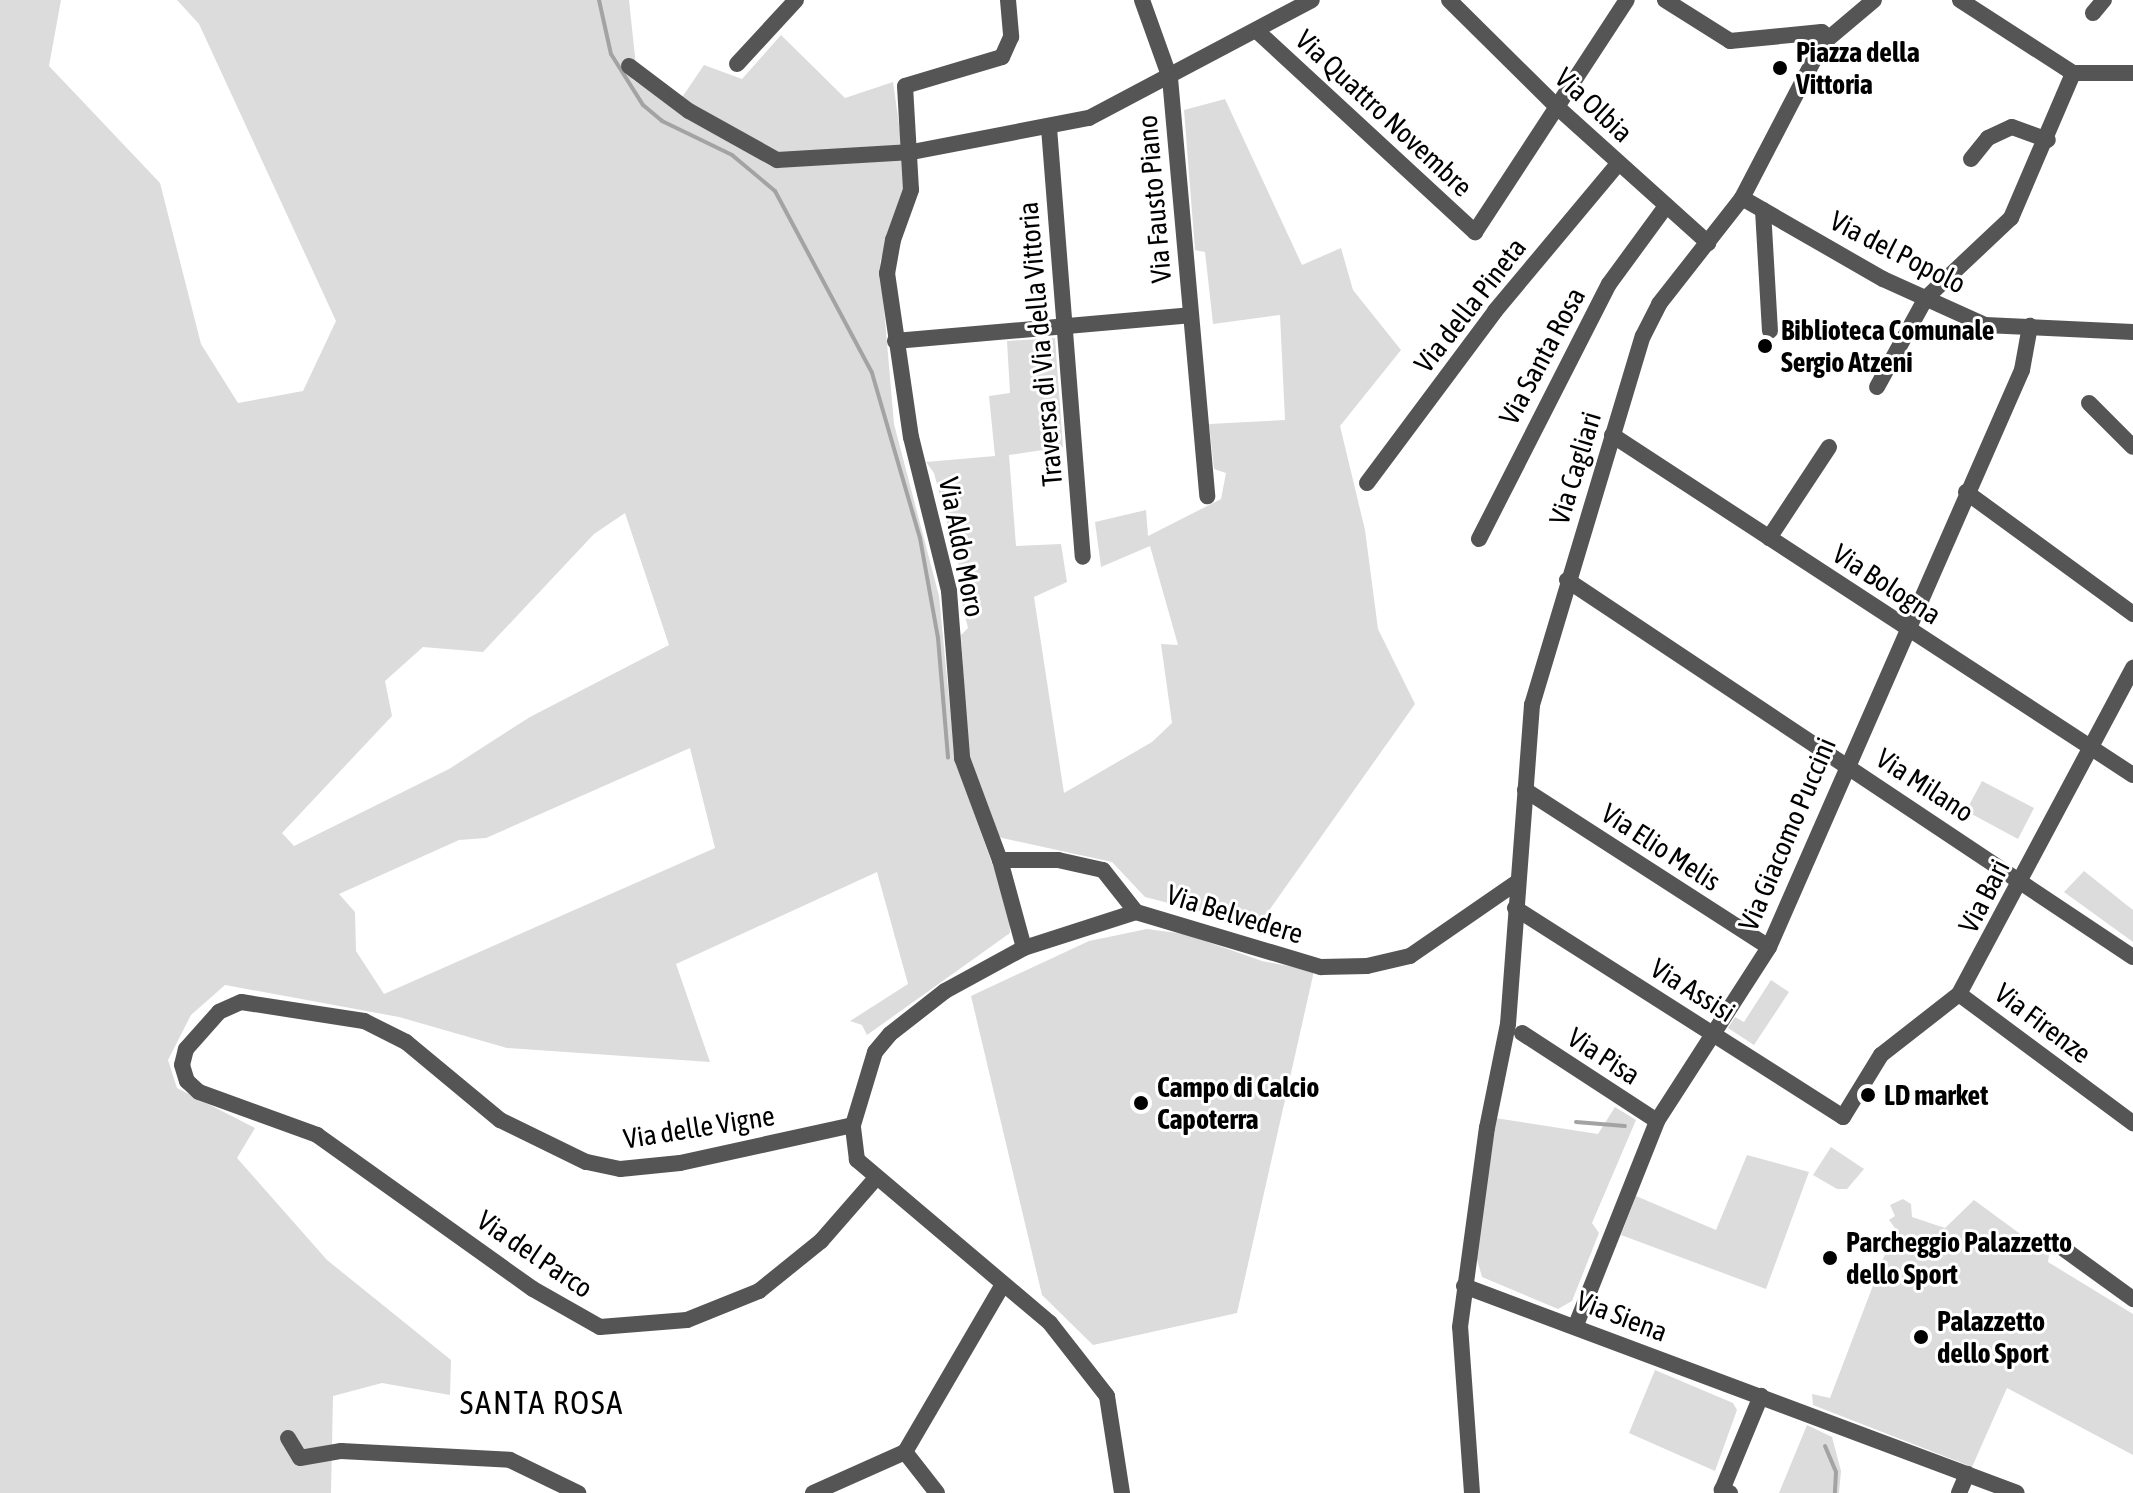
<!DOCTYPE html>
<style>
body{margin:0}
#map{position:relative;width:2133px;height:1493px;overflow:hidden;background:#fff;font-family:"Asap Condensed",sans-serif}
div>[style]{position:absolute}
.green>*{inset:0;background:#dcdcdc}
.stream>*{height:4px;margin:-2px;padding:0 2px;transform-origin:2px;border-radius:2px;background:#a3a3a3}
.minor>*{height:16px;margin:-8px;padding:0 8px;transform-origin:8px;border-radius:8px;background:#555}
.tertiary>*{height:16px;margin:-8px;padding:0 8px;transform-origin:8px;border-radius:8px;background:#555}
.dots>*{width:22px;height:22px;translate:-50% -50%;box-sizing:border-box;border:4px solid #fff;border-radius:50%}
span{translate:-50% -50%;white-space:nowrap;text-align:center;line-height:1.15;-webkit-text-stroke:6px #fff;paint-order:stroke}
.poi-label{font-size:28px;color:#000;font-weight:700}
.left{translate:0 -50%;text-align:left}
.street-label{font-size:28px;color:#000}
.quarter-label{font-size:32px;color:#000;letter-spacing:2px}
</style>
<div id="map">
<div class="green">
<i style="clip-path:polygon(evenodd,0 0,61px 0,49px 66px,160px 183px,201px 344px,238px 403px,303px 391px,336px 321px,199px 24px,177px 0,629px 0,636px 66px,629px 72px,632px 79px,674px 109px,704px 65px,742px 79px,781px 35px,845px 98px,893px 82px,907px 180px,880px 262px,894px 424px,939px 596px,955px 761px,1009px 910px,1010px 933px,867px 1035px,862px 1025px,850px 1021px,908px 984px,877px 872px,676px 964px,710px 1062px,507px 1048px,399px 1017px,225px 985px,191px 1015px,168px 1060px,177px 1088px,255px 1128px,237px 1158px,327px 1260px,451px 1360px,450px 1395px,382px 1383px,333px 1396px,331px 1493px,0 1493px,0 0,625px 513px,669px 645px,530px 717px,449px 769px,294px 846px,282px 833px,392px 716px,385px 681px,423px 647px,483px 652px,594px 534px,625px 513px,0 0,690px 748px,715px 848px,384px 994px,356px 951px,355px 912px,339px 894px,459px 840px,486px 838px,690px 748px)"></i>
<i style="clip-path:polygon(1225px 99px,1302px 265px,1341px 248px,1353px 290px,1401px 350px,1340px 426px,1365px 530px,1378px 629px,1415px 704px,1258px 926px,1145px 897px,1112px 862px,998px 837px,968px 752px,961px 635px,968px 628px,958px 587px,963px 582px,934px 473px,926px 462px,995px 456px,989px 396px,1010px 393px,1007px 341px,1055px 338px,1063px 447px,1009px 455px,1016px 546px,1061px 544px,1067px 582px,1034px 597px,1064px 793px,1152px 742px,1172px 723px,1161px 644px,1178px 645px,1150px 546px,1101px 567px,1095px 522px,1146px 510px,1148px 536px,1221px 499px,1226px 473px,1214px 469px,1209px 424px,1285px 420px,1280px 315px,1213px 324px,1205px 252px,1195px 250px,1184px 110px)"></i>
<i style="clip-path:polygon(1982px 781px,2034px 808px,2018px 839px,1966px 811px)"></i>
<i style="clip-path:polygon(2084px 871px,2133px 910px,2133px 942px,2064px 892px)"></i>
<i style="clip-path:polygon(1147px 929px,1185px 934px,1262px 961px,1314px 971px,1237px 1313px,1093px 1345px,1042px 1295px,971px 996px,1089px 941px)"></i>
<i style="clip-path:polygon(1771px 980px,1789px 992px,1754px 1045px,1728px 1028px,1735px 1017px,1744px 1022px)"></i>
<i style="clip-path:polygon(1615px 1107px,1636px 1120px,1592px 1223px,1599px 1233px,1572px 1301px,1558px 1309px,1482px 1277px,1476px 1256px,1495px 1118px,1598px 1134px)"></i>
<i style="clip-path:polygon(1831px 1147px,1864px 1169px,1847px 1189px,1837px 1189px,1813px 1175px)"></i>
<i style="clip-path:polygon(1747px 1155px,1809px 1172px,1766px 1289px,1621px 1235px,1636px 1196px,1716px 1230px)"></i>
<i style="clip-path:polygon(1903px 1199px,1911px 1204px,1912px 1217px,1945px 1228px,1974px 1200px,2049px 1255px,2048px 1262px,2133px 1314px,2133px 1455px,2007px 1388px,1972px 1467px,1813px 1405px,1812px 1394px,1830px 1398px,1895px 1228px,1889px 1220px,1895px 1216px,1890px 1205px)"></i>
<i style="clip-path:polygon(1655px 1370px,1733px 1403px,1737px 1410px,1715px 1471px,1629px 1433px)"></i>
<i style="clip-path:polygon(1807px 1425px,1832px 1437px,1841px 1471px,1839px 1493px,1779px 1493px)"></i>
</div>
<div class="stream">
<i style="left:599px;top:0;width:55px;rotate:77.5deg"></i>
<i style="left:611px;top:54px;width:60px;rotate:57.9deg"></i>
<i style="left:643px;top:105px;width:25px;rotate:40deg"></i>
<i style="left:662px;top:121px;width:78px;rotate:25.9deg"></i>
<i style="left:732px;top:155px;width:56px;rotate:39.9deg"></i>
<i style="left:775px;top:191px;width:206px;rotate:61.9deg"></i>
<i style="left:872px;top:373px;width:172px;rotate:73.8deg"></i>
<i style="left:920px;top:538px;width:102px;rotate:79.8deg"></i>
<i style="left:938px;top:638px;width:120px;rotate:85.2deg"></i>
<i style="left:1576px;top:1122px;width:49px;rotate:4.7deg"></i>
<i style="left:1825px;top:1446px;width:28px;rotate:67deg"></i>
<i style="left:1836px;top:1472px;width:21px;rotate:93deg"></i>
</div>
<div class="minor">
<i style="left:1008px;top:0;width:37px;rotate:85deg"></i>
<i style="left:1011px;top:37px;width:22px;rotate:114deg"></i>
<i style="left:1002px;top:57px;width:101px;rotate:163.4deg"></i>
<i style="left:905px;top:86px;width:104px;rotate:86.7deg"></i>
<i style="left:911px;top:190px;width:53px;rotate:109.8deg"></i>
<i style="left:893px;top:240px;width:34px;rotate:100deg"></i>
<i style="left:887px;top:273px;width:166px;rotate:81.7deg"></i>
<i style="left:911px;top:437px;width:159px;rotate:76.1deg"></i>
<i style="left:949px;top:591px;width:168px;rotate:85.5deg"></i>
<i style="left:962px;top:758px;width:109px;rotate:69.6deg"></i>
<i style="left:1000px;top:860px;width:91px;rotate:74.7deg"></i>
<i style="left:1142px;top:0;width:83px;rotate:70.3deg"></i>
<i style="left:1170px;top:78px;width:420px;rotate:84.9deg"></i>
<i style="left:1449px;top:0;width:151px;rotate:44.7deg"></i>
<i style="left:1556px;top:106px;width:205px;rotate:42deg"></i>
<i style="left:1665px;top:0;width:77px;rotate:32.2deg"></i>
<i style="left:1730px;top:41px;width:92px;rotate:-5.6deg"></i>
<i style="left:1822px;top:32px;width:7px;rotate:45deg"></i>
<i style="left:2093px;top:13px;width:17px;rotate:-50deg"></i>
<i style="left:1257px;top:31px;width:297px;rotate:42.7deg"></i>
<i style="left:1475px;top:232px;width:277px;rotate:-56.8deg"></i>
<i style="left:737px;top:64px;width:87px;rotate:-47.3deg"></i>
<i style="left:629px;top:66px;width:75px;rotate:36.9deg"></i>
<i style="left:689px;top:111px;width:101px;rotate:29.1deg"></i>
<i style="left:777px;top:160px;width:135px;rotate:-3.4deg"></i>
<i style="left:912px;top:152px;width:180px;rotate:-10.9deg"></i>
<i style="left:1089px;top:118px;width:252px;rotate:-27.9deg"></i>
<i style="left:1049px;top:128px;width:430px;rotate:85.5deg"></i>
<i style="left:1971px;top:159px;width:27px;rotate:-51deg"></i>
<i style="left:1988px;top:138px;width:26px;rotate:-25deg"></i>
<i style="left:2012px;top:127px;width:38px;rotate:20deg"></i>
<i style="left:1742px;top:198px;width:163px;rotate:29.9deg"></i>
<i style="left:1883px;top:279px;width:112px;rotate:24.3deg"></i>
<i style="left:1985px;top:325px;width:148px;rotate:2.7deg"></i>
<i style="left:1763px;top:210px;width:121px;rotate:86.7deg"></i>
<i style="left:895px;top:341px;width:296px;rotate:-5deg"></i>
<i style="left:1877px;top:387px;width:102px;rotate:-61.2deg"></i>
<i style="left:1926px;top:298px;width:117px;rotate:-43.3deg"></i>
<i style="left:2011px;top:218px;width:158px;rotate:-66.8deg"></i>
<i style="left:2089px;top:403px;width:62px;rotate:45deg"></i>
<i style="left:1612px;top:435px;width:622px;rotate:33.13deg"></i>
<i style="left:1367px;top:483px;width:214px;rotate:-53.3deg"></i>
<i style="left:1495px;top:311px;width:192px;rotate:-50.1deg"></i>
<i style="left:1966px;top:492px;width:207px;rotate:36.1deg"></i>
<i style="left:1769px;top:538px;width:109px;rotate:-56.6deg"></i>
<i style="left:1479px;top:539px;width:286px;rotate:-63deg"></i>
<i style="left:1609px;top:284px;width:97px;rotate:-53.8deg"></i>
<i style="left:1567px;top:580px;width:680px;rotate:33.67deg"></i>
<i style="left:1525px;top:790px;width:290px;rotate:32.8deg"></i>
<i style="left:1000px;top:860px;width:58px"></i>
<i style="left:1058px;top:860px;width:46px;rotate:12.5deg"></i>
<i style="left:1103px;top:870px;width:53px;rotate:51.8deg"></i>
<i style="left:1515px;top:908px;width:389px;rotate:32.5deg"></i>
<i style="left:1843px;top:1117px;width:73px;rotate:-58.5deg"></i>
<i style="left:1881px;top:1055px;width:99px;rotate:-38deg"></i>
<i style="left:1959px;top:994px;width:370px;rotate:-61.9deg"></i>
<i style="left:1959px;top:994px;width:217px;rotate:36.6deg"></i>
<i style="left:1522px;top:1033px;width:161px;rotate:33.1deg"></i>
<i style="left:853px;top:1125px;width:177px;rotate:167.6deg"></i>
<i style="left:680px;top:1163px;width:60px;rotate:174.3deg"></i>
<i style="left:620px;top:1169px;width:35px;rotate:-168deg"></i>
<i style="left:586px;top:1162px;width:96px;rotate:-154deg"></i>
<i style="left:500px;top:1120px;width:122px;rotate:-140.3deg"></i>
<i style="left:406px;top:1042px;width:47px;rotate:-153.4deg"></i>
<i style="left:364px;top:1021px;width:124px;rotate:-171.2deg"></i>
<i style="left:241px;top:1002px;width:24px;rotate:156deg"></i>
<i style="left:219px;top:1012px;width:50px;rotate:131.7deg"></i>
<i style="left:186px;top:1049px;width:16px;rotate:104deg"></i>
<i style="left:182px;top:1065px;width:17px;rotate:73deg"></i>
<i style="left:187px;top:1081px;width:16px;rotate:43deg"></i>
<i style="left:199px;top:1092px;width:126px;rotate:20deg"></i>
<i style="left:317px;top:1135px;width:265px;rotate:35.5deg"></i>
<i style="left:533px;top:1289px;width:77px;rotate:29.6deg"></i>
<i style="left:600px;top:1327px;width:87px;rotate:-4.6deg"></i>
<i style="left:687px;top:1320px;width:78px;rotate:-21.9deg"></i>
<i style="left:759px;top:1291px;width:80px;rotate:-38.9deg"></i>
<i style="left:821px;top:1241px;width:82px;rotate:-48.9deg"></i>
<i style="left:2057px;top:1244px;width:94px;rotate:35.9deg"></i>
<i style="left:1464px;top:1286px;width:590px;rotate:20.52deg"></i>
<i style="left:1576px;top:1325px;width:219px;rotate:-68.3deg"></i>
<i style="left:1657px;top:1121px;width:207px;rotate:-57.2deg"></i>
<i style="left:1769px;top:947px;width:630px;rotate:-66.32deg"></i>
<i style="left:2022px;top:370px;width:45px;rotate:-79.7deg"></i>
<i style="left:288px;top:1438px;width:23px;rotate:59deg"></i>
<i style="left:300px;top:1458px;width:42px;rotate:-9.7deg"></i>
<i style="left:341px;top:1451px;width:169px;rotate:3deg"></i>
<i style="left:510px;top:1460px;width:76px;rotate:25.9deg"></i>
<i style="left:905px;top:1452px;width:52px;rotate:52deg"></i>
<i style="left:813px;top:1493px;width:101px;rotate:-24deg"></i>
<i style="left:905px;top:1452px;width:194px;rotate:-59.7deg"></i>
<i style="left:1122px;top:1493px;width:98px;rotate:-98.8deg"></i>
<i style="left:1107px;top:1396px;width:93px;rotate:-128deg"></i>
<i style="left:1050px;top:1323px;width:253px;rotate:-139.8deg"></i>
<i style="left:857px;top:1160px;width:35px;rotate:-97deg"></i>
<i style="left:853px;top:1125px;width:76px;rotate:-73.2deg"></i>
<i style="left:875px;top:1052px;width:23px;rotate:-50deg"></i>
<i style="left:890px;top:1034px;width:70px;rotate:-38deg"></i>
<i style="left:945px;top:991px;width:90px;rotate:-28.6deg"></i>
<i style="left:1024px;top:948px;width:118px;rotate:-17.8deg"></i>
<i style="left:1136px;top:912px;width:193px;rotate:16.6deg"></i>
<i style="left:1321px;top:967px;width:46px;rotate:-1.2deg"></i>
<i style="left:1367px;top:966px;width:44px;rotate:-13.1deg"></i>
<i style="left:1410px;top:956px;width:129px;rotate:-34.6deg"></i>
<i style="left:1472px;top:1493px;width:166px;rotate:-94.1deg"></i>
<i style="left:1460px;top:1327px;width:201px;rotate:-82.3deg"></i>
<i style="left:1487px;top:1128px;width:106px;rotate:-78.6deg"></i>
<i style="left:1508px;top:1024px;width:320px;rotate:-85.7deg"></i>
<i style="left:1532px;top:705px;width:385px;rotate:-73.3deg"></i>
<i style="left:1643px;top:336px;width:36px;rotate:-63deg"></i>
<i style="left:1659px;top:304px;width:135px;rotate:-51.9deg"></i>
<i style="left:1742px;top:198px;width:174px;rotate:-62.5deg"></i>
<i style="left:1822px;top:44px;width:68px;rotate:-40.2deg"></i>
<i style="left:1730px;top:1493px;width:9px;rotate:-159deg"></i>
<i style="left:1722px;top:1490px;width:102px;rotate:-67.5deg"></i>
<i style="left:1959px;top:1493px;width:21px;rotate:-67deg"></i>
</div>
<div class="tertiary">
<i style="left:1960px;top:0;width:135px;rotate:32.9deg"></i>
<i style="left:2073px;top:73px;width:60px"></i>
</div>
<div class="dots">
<i style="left:1780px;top:68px;background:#000"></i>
<i style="left:1765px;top:346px;background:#000"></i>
<i style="left:1868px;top:1095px;background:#000"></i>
<i style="left:1141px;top:1103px;background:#000"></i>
<i style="left:1830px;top:1258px;background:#000"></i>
<i style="left:1921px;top:1337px;background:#000"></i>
</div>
<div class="poi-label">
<span class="left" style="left:1796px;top:68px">Piazza della<br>Vittoria</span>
<span class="left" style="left:1781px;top:346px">Biblioteca Comunale<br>Sergio Atzeni</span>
<span class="left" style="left:1157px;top:1103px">Campo di Calcio<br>Capoterra</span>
<span class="left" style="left:1884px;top:1095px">LD market</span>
<span class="left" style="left:1846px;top:1258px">Parcheggio Palazzetto<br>dello Sport</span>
<span class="left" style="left:1937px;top:1337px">Palazzetto<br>dello Sport</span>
</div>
<div class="street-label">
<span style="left:1594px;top:105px;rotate:43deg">Via Olbia</span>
<span style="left:1384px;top:113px;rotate:43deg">Via Quattro Novembre</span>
<span style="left:1154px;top:199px;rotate:-95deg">Via Fausto Piano</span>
<span style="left:1898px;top:252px;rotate:27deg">Via del Popolo</span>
<span style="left:1470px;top:305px;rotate:-52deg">Via della Pineta</span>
<span style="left:1040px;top:344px;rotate:-95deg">Traversa di Via della Vittoria</span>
<span style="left:1542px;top:356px;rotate:-62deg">Via Santa Rosa</span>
<span style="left:1575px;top:468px;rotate:-73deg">Via Cagliari</span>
<span style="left:962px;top:547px;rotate:79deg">Via Aldo Moro</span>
<span style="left:1887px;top:584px;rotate:33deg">Via Bologna</span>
<span style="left:1925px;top:785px;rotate:33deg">Via Milano</span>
<span style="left:1787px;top:834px;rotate:-67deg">Via Giacomo Puccini</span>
<span style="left:1661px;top:847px;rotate:33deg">Via Elio Melis</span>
<span style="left:1984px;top:896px;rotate:-63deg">Via Bari</span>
<span style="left:1235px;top:914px;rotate:17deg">Via Belvedere</span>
<span style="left:1693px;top:990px;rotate:32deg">Via Assisi</span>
<span style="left:2043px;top:1023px;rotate:37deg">Via Firenze</span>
<span style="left:1604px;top:1056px;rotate:33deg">Via Pisa</span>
<span style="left:699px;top:1127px;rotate:-9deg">Via delle Vigne</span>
<span style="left:535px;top:1254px;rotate:34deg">Via del Parco</span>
<span style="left:1622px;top:1316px;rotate:21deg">Via Siena</span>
</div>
<div class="quarter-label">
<span style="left:542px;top:1403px">SANTA ROSA</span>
</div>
</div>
